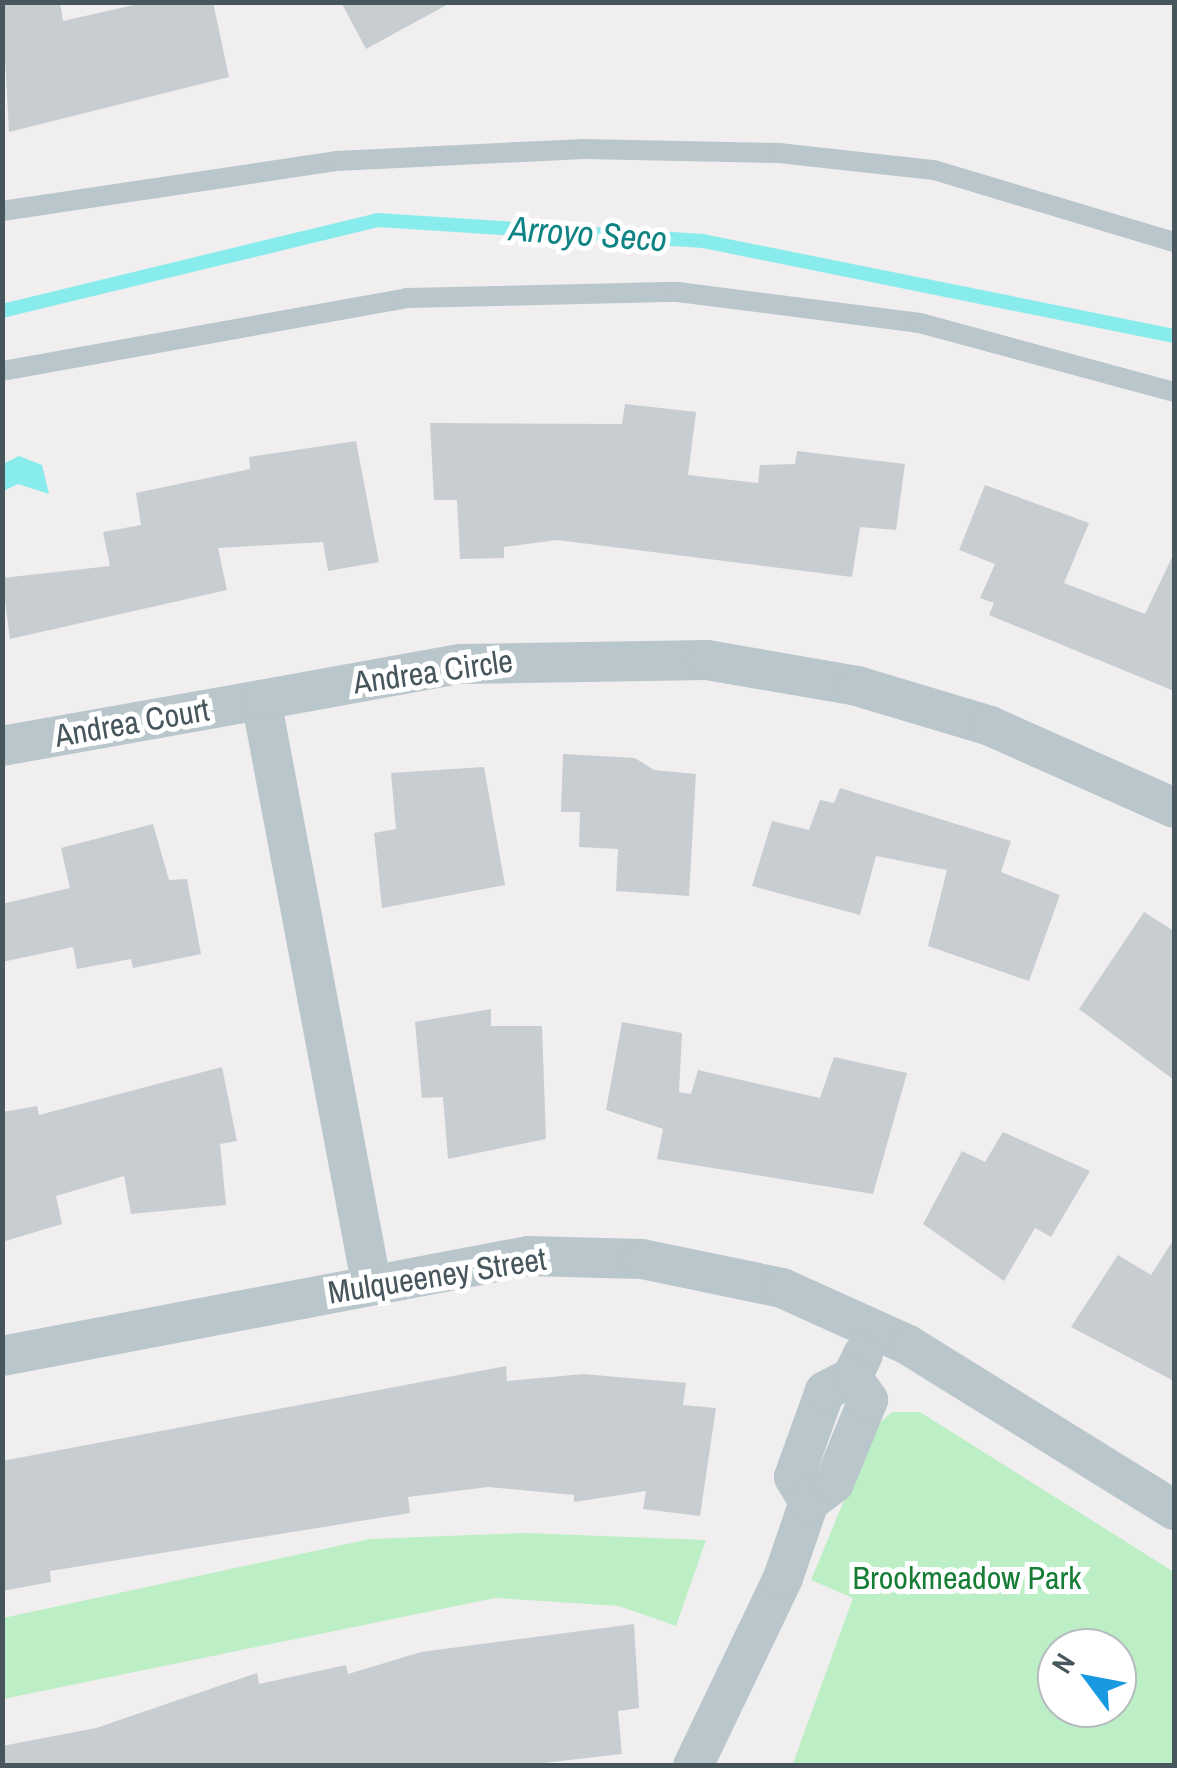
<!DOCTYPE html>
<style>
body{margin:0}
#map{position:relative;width:1177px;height:1768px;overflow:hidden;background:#f1eeef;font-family:"Archivo Narrow",sans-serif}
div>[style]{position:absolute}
.green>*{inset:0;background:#bcefc5}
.water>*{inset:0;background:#89ecec}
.stream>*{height:14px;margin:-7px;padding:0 7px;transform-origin:7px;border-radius:7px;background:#89ecec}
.building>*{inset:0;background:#c8cdd1}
.service>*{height:20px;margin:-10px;padding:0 10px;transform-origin:10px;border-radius:10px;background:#b9c6cb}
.minor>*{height:40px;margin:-20px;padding:0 20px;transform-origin:20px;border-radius:20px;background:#b9c6cb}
span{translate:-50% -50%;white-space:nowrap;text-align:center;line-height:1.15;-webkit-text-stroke:10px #fff;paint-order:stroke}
.street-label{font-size:32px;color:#46565c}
.park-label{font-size:32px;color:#167d35}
.water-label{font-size:35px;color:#0d8383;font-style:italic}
.frame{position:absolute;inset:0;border:5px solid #46565c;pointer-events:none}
.north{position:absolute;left:1037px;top:1628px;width:100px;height:100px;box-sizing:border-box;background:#fff;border:2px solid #b5bbbe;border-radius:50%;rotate:302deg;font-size:28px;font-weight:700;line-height:40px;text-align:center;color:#46565c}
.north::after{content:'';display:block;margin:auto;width:35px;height:45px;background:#1899e1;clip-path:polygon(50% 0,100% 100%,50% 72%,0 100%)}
</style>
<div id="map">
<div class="green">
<i style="clip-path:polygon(evenodd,892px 1412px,920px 1412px,1174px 1572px,1174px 1765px,792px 1766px,853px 1598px,811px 1580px,874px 1428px,892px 1412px,1057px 1648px,1117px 1648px,1117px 1708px,1057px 1708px,1057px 1648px)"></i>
<i style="clip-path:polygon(525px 1533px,706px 1540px,676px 1626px,619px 1606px,495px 1598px,3px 1699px,3px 1618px,370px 1539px)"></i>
</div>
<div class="water">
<i style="clip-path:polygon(19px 456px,42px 465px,49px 494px,18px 484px,3px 491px,3px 464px)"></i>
</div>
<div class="stream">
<i style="left:2px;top:311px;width:386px;rotate:-13.6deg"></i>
<i style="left:377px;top:220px;width:327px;rotate:3.7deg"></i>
<i style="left:703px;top:241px;width:480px;rotate:11.4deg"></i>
</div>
<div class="building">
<i style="clip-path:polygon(2px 2px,60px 2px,63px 21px,147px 2px,213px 2px,229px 77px,9px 132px)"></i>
<i style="clip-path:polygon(341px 2px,452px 2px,366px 49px)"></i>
<i style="clip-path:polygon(625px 404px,696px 412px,688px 475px,758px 483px,760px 465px,795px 464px,797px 451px,905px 464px,896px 530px,860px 527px,852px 577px,557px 540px,504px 547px,504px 558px,460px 559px,457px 500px,434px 500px,430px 423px,622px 424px)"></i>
<i style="clip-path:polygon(356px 441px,379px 562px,328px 571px,323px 542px,218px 548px,227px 590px,10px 639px,2px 578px,110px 566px,103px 532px,141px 525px,136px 493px,250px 469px,249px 457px)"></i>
<i style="clip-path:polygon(985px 485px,1089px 523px,1064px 583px,1145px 614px,1174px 553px,1174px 691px,989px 615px,994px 603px,980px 598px,995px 564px,959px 550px)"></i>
<i style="clip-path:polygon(563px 754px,635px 758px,654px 770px,696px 774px,689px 896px,616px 891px,618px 849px,579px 847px,580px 812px,561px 812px)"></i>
<i style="clip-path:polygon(484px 767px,505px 885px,382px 908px,374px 833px,396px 829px,391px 773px)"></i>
<i style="clip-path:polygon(840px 788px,1011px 841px,1001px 872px,1060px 895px,1029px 981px,928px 946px,947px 870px,876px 856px,860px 915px,752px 886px,772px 821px,809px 830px,820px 800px,834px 803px)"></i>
<i style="clip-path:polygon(153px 824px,169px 880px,187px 879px,201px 954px,133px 968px,131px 959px,77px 969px,73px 947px,2px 962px,2px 904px,70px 888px,61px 848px)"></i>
<i style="clip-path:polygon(1144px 912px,1174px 931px,1174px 1080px,1079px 1009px)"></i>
<i style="clip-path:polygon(491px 1009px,491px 1026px,542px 1026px,546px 1139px,448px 1159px,443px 1097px,422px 1098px,415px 1022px)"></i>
<i style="clip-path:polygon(622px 1022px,682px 1033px,679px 1092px,691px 1094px,698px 1070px,820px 1098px,834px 1057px,907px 1073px,873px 1194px,657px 1159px,663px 1129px,606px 1110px)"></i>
<i style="clip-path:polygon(222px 1067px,237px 1141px,220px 1144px,226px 1205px,131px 1214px,124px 1176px,56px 1196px,62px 1224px,2px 1242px,2px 1112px,37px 1106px,39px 1115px)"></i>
<i style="clip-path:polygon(1003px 1132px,1090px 1171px,1051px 1237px,1035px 1228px,1004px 1281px,923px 1224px,962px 1151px,985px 1162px)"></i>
<i style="clip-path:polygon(1174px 1239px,1174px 1381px,1071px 1327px,1118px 1255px,1151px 1275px)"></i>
<i style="clip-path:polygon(506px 1366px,507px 1381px,583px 1374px,686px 1383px,683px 1405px,716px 1408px,700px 1516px,643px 1509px,646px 1491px,574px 1502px,574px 1495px,488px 1487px,408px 1497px,410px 1513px,50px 1571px,51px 1582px,2px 1591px,2px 1461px)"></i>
<i style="clip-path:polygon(634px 1624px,639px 1708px,618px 1711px,622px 1754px,517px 1766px,2px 1766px,2px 1746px,96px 1728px,257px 1673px,259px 1684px,346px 1665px,348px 1674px,421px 1652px)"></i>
</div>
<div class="service">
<i style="left:2px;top:211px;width:339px;rotate:-8.5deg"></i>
<i style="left:337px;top:161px;width:247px;rotate:-2.8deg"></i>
<i style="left:584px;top:149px;width:195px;rotate:1.2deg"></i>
<i style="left:779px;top:153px;width:156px;rotate:6.3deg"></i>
<i style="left:934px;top:170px;width:251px;rotate:16.7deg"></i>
<i style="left:2px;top:371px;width:411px;rotate:-10.2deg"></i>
<i style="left:406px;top:298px;width:272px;rotate:-1.3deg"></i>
<i style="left:678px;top:292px;width:244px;rotate:7.3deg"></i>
<i style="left:920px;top:323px;width:263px;rotate:15.2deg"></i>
</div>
<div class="minor">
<i style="left:2px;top:746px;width:263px;rotate:-10.1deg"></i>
<i style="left:371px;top:1282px;width:592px;rotate:-100.7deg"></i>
<i style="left:261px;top:700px;width:202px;rotate:-10.3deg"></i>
<i style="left:460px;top:664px;width:247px;rotate:-0.9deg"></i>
<i style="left:707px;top:660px;width:152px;rotate:9.8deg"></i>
<i style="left:857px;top:686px;width:139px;rotate:16.7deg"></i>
<i style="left:990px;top:726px;width:201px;rotate:24deg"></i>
<i style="left:2px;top:1356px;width:535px;rotate:-10.76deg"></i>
<i style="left:528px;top:1256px;width:114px;rotate:1.5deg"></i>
<i style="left:642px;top:1259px;width:143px;rotate:11.7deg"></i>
<i style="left:782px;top:1288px;width:138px;rotate:24.3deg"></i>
<i style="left:908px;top:1345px;width:313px;rotate:31.8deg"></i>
<i style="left:809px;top:1502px;width:29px;rotate:-121deg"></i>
<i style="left:794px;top:1477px;width:91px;rotate:-70.2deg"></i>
<i style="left:825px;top:1391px;width:30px;rotate:-27deg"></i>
<i style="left:852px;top:1377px;width:25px;rotate:-64deg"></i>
<i style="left:693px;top:1766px;width:208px;rotate:-64.4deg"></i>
<i style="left:783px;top:1578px;width:80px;rotate:-71.1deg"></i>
<i style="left:809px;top:1502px;width:31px;rotate:-37deg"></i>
<i style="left:834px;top:1483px;width:90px;rotate:-67.7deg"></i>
<i style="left:868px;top:1400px;width:28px;rotate:-125deg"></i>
</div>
<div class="street-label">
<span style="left:433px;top:672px;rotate:-8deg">Andrea Circle</span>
<span style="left:132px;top:723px;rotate:-10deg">Andrea Court</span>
<span style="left:437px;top:1276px;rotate:-9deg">Mulqueeney Street</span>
</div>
<div class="park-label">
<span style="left:967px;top:1578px">Brookmeadow Park</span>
</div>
<div class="water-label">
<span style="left:588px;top:234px;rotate:4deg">Arroyo Seco</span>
</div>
<div class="frame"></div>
<div class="north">N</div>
</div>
